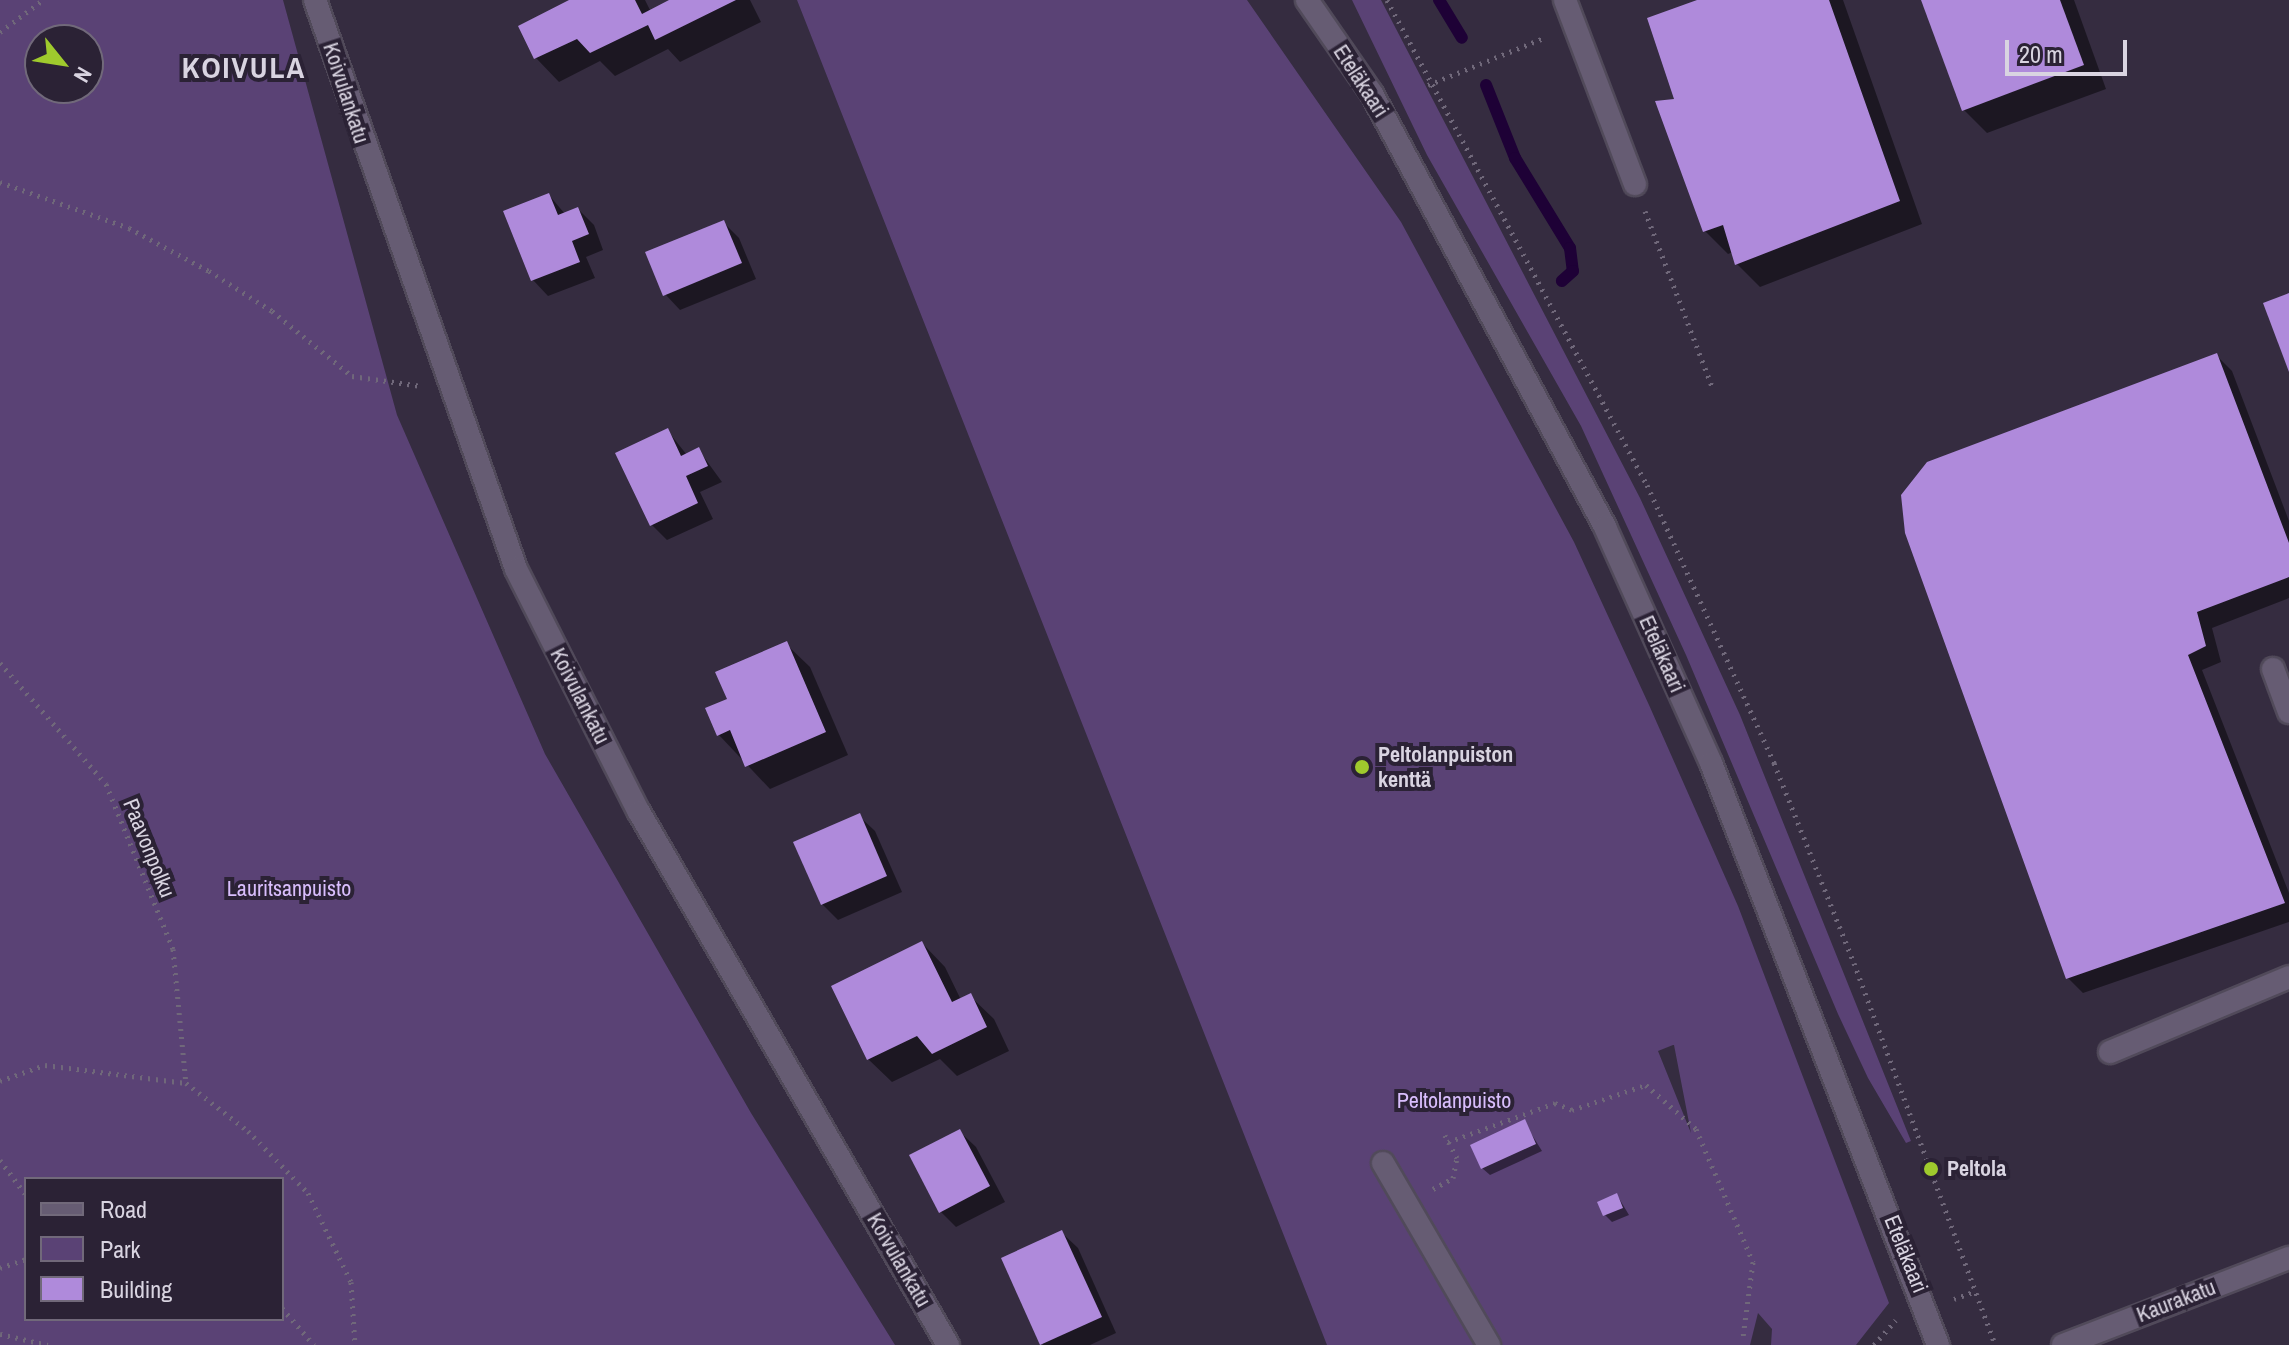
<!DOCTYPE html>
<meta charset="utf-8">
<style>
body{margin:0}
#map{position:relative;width:2289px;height:1345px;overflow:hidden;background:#352c40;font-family:"Archivo Narrow",sans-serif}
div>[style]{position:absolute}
.green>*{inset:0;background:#5a4275}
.shadow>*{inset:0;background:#0007}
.stream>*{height:12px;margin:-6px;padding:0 6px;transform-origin:6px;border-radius:6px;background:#1e0136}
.building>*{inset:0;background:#af8adb}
.path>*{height:5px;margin-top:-2.5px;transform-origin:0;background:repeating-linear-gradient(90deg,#70687a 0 2px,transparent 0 8px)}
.roads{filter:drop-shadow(2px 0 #514a5a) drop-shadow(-2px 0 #514a5a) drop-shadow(0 2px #514a5a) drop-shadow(0 -2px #514a5a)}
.service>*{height:22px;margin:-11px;padding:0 11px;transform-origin:11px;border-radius:11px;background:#665c73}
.minor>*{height:22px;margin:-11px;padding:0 11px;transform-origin:11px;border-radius:11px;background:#665c73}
.secondary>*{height:22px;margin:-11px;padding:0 11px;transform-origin:11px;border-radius:11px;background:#665c73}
.dots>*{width:22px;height:22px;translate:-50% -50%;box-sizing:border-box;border:4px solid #2b2235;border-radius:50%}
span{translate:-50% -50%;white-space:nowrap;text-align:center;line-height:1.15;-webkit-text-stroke:8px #2b2235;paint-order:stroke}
.street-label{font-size:22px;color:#d9d4e1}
.poi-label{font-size:22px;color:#d9d4e1;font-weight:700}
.left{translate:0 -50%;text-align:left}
.park-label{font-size:22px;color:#d9befd}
.district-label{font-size:30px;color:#d9d4e1;font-weight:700;letter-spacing:2px}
.legend{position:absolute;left:24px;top:1177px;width:260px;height:144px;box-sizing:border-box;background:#2b2235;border:2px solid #71697a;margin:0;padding:10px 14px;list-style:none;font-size:24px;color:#d9d4e1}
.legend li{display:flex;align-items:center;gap:16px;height:40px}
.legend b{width:40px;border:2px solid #71697a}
.north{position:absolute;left:24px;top:24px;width:80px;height:80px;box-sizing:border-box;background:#2b2235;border:2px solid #71697a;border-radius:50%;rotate:120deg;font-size:22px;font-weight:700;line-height:32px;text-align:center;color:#d9d4e1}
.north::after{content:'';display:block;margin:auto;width:28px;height:36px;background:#9fca2d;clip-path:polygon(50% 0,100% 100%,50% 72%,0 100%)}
.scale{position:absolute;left:2005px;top:40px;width:122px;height:36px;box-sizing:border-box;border:4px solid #d9d4e1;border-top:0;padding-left:10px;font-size:24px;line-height:28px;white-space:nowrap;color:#d9d4e1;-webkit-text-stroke:6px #2b2235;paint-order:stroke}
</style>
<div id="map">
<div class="green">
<i style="clip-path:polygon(evenodd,0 0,283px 0,397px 415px,545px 754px,751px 1113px,895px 1345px,0 1345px,0 0,40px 40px,88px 40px,88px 88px,40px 88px,40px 40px,0 0,26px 1179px,282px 1179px,282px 1319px,26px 1319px,26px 1179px)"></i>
<i style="clip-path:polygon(evenodd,797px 0,1247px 0,1401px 222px,1574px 542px,1649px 705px,1738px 906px,1889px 1303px,1856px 1345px,1771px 1345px,1772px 1329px,1758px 1313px,1750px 1345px,1327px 1345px,797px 0,1673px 1045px,1674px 1045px,1691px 1133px,1658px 1051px,1673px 1045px)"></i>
<i style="clip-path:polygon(1352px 0,1381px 0,1640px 498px,1740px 715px,1911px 1141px,1906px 1143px,1868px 1078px,1838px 1014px,1686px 655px,1581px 426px,1427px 155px)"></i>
</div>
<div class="shadow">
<i style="clip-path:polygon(574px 0,645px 0,651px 12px,674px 0,750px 0,761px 22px,680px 62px,668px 49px,615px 76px,600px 61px,559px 82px,536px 58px,520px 27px)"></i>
<i style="clip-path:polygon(1703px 0,1843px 0,1922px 224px,1760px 287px,1737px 264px,1733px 252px,1728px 254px,1705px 231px,1677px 101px)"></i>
<i style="clip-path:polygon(1928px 0,2074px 0,2106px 89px,1987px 133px,1964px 110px)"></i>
<i style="clip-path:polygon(549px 195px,565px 214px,578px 209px,594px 225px,603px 250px,586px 257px,595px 278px,548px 296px,533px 280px)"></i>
<i style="clip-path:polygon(723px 222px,739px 238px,756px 279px,680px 310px,665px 294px)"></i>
<i style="clip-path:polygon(2216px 355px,2232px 371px,2289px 521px,2289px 598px,2212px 628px,2221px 662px,2202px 670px,2289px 893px,2289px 922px,2083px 993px,2068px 978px)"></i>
<i style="clip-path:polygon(667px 430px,687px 455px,698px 449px,722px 482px,700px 492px,713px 519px,667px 540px,652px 525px)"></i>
<i style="clip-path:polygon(786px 644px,810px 667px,848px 755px,770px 789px,718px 734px)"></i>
<i style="clip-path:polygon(859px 816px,875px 831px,902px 892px,838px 920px,822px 904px)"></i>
<i style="clip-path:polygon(922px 943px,945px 967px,961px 1000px,970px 996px,994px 1019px,1009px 1051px,957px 1076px,940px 1059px,892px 1082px,868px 1059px)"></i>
<i style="clip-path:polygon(1524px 1122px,1542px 1151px,1490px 1175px,1482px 1168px)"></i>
<i style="clip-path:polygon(960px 1132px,976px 1147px,1005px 1202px,956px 1227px,941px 1212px)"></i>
<i style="clip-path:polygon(1617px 1195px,1629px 1215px,1612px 1222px,1605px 1215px)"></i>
<i style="clip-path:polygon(1062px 1233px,1078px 1248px,1116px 1333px,1090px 1345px,1043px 1345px,1004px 1259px)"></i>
</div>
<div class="stream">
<i style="left:1439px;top:0;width:44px;rotate:58.8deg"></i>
<i style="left:1486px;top:85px;width:79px;rotate:68.3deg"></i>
<i style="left:1515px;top:158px;width:105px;rotate:58.6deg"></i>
<i style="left:1570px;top:248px;width:23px;rotate:83deg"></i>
<i style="left:1573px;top:271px;width:15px;rotate:138deg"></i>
</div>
<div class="building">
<i style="clip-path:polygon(569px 0,635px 0,642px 14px,669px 0,736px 0,655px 40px,648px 25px,590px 53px,577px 39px,534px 59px,518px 26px)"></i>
<i style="clip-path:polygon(1697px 0,1829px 0,1900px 201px,1735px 265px,1723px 225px,1703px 232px,1655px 101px,1674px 99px,1647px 18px)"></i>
<i style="clip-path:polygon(1921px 0,2060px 0,2084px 65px,1962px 111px)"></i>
<i style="clip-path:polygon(549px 193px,558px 215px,578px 207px,589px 234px,572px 241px,580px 262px,531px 281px,503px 211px)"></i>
<i style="clip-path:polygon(724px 220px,742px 263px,663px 296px,645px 252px)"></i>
<i style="clip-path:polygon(2289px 293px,2289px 372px,2263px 303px)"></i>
<i style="clip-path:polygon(2217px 353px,2289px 543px,2289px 577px,2197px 612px,2206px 646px,2188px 655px,2285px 903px,2066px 979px,1905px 533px,1901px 495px,1927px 462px)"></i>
<i style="clip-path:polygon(668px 428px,681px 456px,699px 447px,708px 466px,686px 476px,698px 503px,650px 526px,615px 453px)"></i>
<i style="clip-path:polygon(787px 641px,826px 732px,745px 767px,730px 730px,717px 736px,705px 708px,727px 699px,715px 672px)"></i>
<i style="clip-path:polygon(860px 813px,887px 876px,821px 905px,793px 842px)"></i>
<i style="clip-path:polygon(922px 941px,952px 1002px,971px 993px,987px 1027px,932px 1054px,917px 1036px,867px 1060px,831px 986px)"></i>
<i style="clip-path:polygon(1525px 1119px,1536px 1144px,1481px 1169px,1470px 1145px)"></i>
<i style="clip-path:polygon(960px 1129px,990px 1186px,939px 1213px,909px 1155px)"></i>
<i style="clip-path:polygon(1617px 1193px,1623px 1208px,1603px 1216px,1597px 1202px)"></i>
<i style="clip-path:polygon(1062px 1230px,1102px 1317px,1040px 1345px,1001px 1258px)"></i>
</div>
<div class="path">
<i style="left:1387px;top:0;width:550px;rotate:61.81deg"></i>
<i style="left:1647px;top:485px;width:306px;rotate:65.4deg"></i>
<i style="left:1774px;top:763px;width:215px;rotate:68.2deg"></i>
<i style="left:1854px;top:963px;width:407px;rotate:69.7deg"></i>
<i style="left:0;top:32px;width:54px;rotate:-36.7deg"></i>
<i style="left:1428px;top:85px;width:127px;rotate:-22.1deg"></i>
<i style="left:0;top:182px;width:137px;rotate:19.6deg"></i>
<i style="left:129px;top:228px;width:91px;rotate:28.3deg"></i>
<i style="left:209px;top:271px;width:75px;rotate:32.4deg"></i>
<i style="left:272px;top:311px;width:103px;rotate:39.1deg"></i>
<i style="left:352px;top:376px;width:70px;rotate:8.2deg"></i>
<i style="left:1645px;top:211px;width:191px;rotate:69.1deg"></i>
<i style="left:0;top:663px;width:161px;rotate:48.8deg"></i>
<i style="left:106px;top:784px;width:178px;rotate:67.9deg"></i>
<i style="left:173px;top:949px;width:135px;rotate:84.5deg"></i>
<i style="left:0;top:1081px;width:48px;rotate:-19.6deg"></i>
<i style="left:45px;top:1065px;width:142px;rotate:7.3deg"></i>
<i style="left:186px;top:1083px;width:78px;rotate:37.7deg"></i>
<i style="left:248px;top:1131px;width:86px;rotate:45.9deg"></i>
<i style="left:308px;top:1193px;width:99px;rotate:64.2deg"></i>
<i style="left:351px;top:1282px;width:63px;rotate:86.4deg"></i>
<i style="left:1448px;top:1142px;width:114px;rotate:-20deg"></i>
<i style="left:1555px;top:1103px;width:18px;rotate:22deg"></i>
<i style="left:1572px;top:1110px;width:78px;rotate:-18.7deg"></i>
<i style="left:1646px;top:1085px;width:67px;rotate:41.3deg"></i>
<i style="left:1696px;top:1129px;width:145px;rotate:66.8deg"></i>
<i style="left:1753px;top:1262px;width:76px;rotate:97.6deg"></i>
<i style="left:0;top:1160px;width:44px;rotate:53.4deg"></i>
<i style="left:1433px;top:1189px;width:23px;rotate:-29deg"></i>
<i style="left:1453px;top:1178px;width:20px;rotate:-79deg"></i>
<i style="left:1457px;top:1158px;width:26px;rotate:-118deg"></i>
<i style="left:0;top:1268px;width:28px;rotate:-19deg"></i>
<i style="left:1954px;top:1299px;width:23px;rotate:-20deg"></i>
<i style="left:282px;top:1308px;width:49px;rotate:49.1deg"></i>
<i style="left:0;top:1334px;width:49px;rotate:12.9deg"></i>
<i style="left:1874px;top:1345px;width:33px;rotate:-49deg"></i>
</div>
<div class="roads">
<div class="service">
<i style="left:1565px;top:0;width:197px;rotate:69.2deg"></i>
<i style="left:2273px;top:669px;width:46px;rotate:69.6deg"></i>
<i style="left:2110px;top:1052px;width:194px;rotate:-22.7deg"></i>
<i style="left:1383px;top:1163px;width:211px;rotate:59.8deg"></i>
</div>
<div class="minor">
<i style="left:315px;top:0;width:603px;rotate:70.54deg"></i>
<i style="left:516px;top:569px;width:272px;rotate:63.2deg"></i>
<i style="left:639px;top:812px;width:616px;rotate:59.9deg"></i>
<i style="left:2063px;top:1345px;width:242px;rotate:-21.1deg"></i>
</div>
<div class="secondary">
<i style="left:1307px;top:0;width:114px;rotate:55.3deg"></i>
<i style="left:1372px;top:94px;width:492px;rotate:61.7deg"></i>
<i style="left:1605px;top:527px;width:259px;rotate:65.8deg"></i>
<i style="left:1711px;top:763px;width:625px;rotate:68.69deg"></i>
</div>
</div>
<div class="dots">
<i style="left:1362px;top:767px;background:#9fca2d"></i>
<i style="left:1931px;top:1169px;background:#9fca2d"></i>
</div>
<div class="street-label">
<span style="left:1361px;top:81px;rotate:57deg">Eteläkaari</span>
<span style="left:346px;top:93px;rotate:72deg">Koivulankatu</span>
<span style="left:1662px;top:654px;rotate:66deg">Eteläkaari</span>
<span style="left:580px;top:696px;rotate:63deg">Koivulankatu</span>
<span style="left:149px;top:848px;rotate:68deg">Paavonpolku</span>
<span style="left:1906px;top:1254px;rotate:68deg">Eteläkaari</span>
<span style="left:899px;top:1260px;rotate:60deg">Koivulankatu</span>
<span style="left:2176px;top:1301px;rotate:-21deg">Kaurakatu</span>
</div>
<div class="poi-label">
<span class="left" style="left:1378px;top:767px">Peltolanpuiston<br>kenttä</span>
<span class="left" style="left:1947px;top:1169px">Peltola</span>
</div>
<div class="park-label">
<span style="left:289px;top:889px">Lauritsanpuisto</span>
<span style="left:1454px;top:1101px">Peltolanpuisto</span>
</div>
<div class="district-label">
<span style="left:244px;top:67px">KOIVULA</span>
</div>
<ul class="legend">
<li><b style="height:10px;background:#665c73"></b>Road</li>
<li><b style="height:22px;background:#5a4275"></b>Park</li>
<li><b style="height:22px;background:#af8adb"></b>Building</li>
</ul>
<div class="north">N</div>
<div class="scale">20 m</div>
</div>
